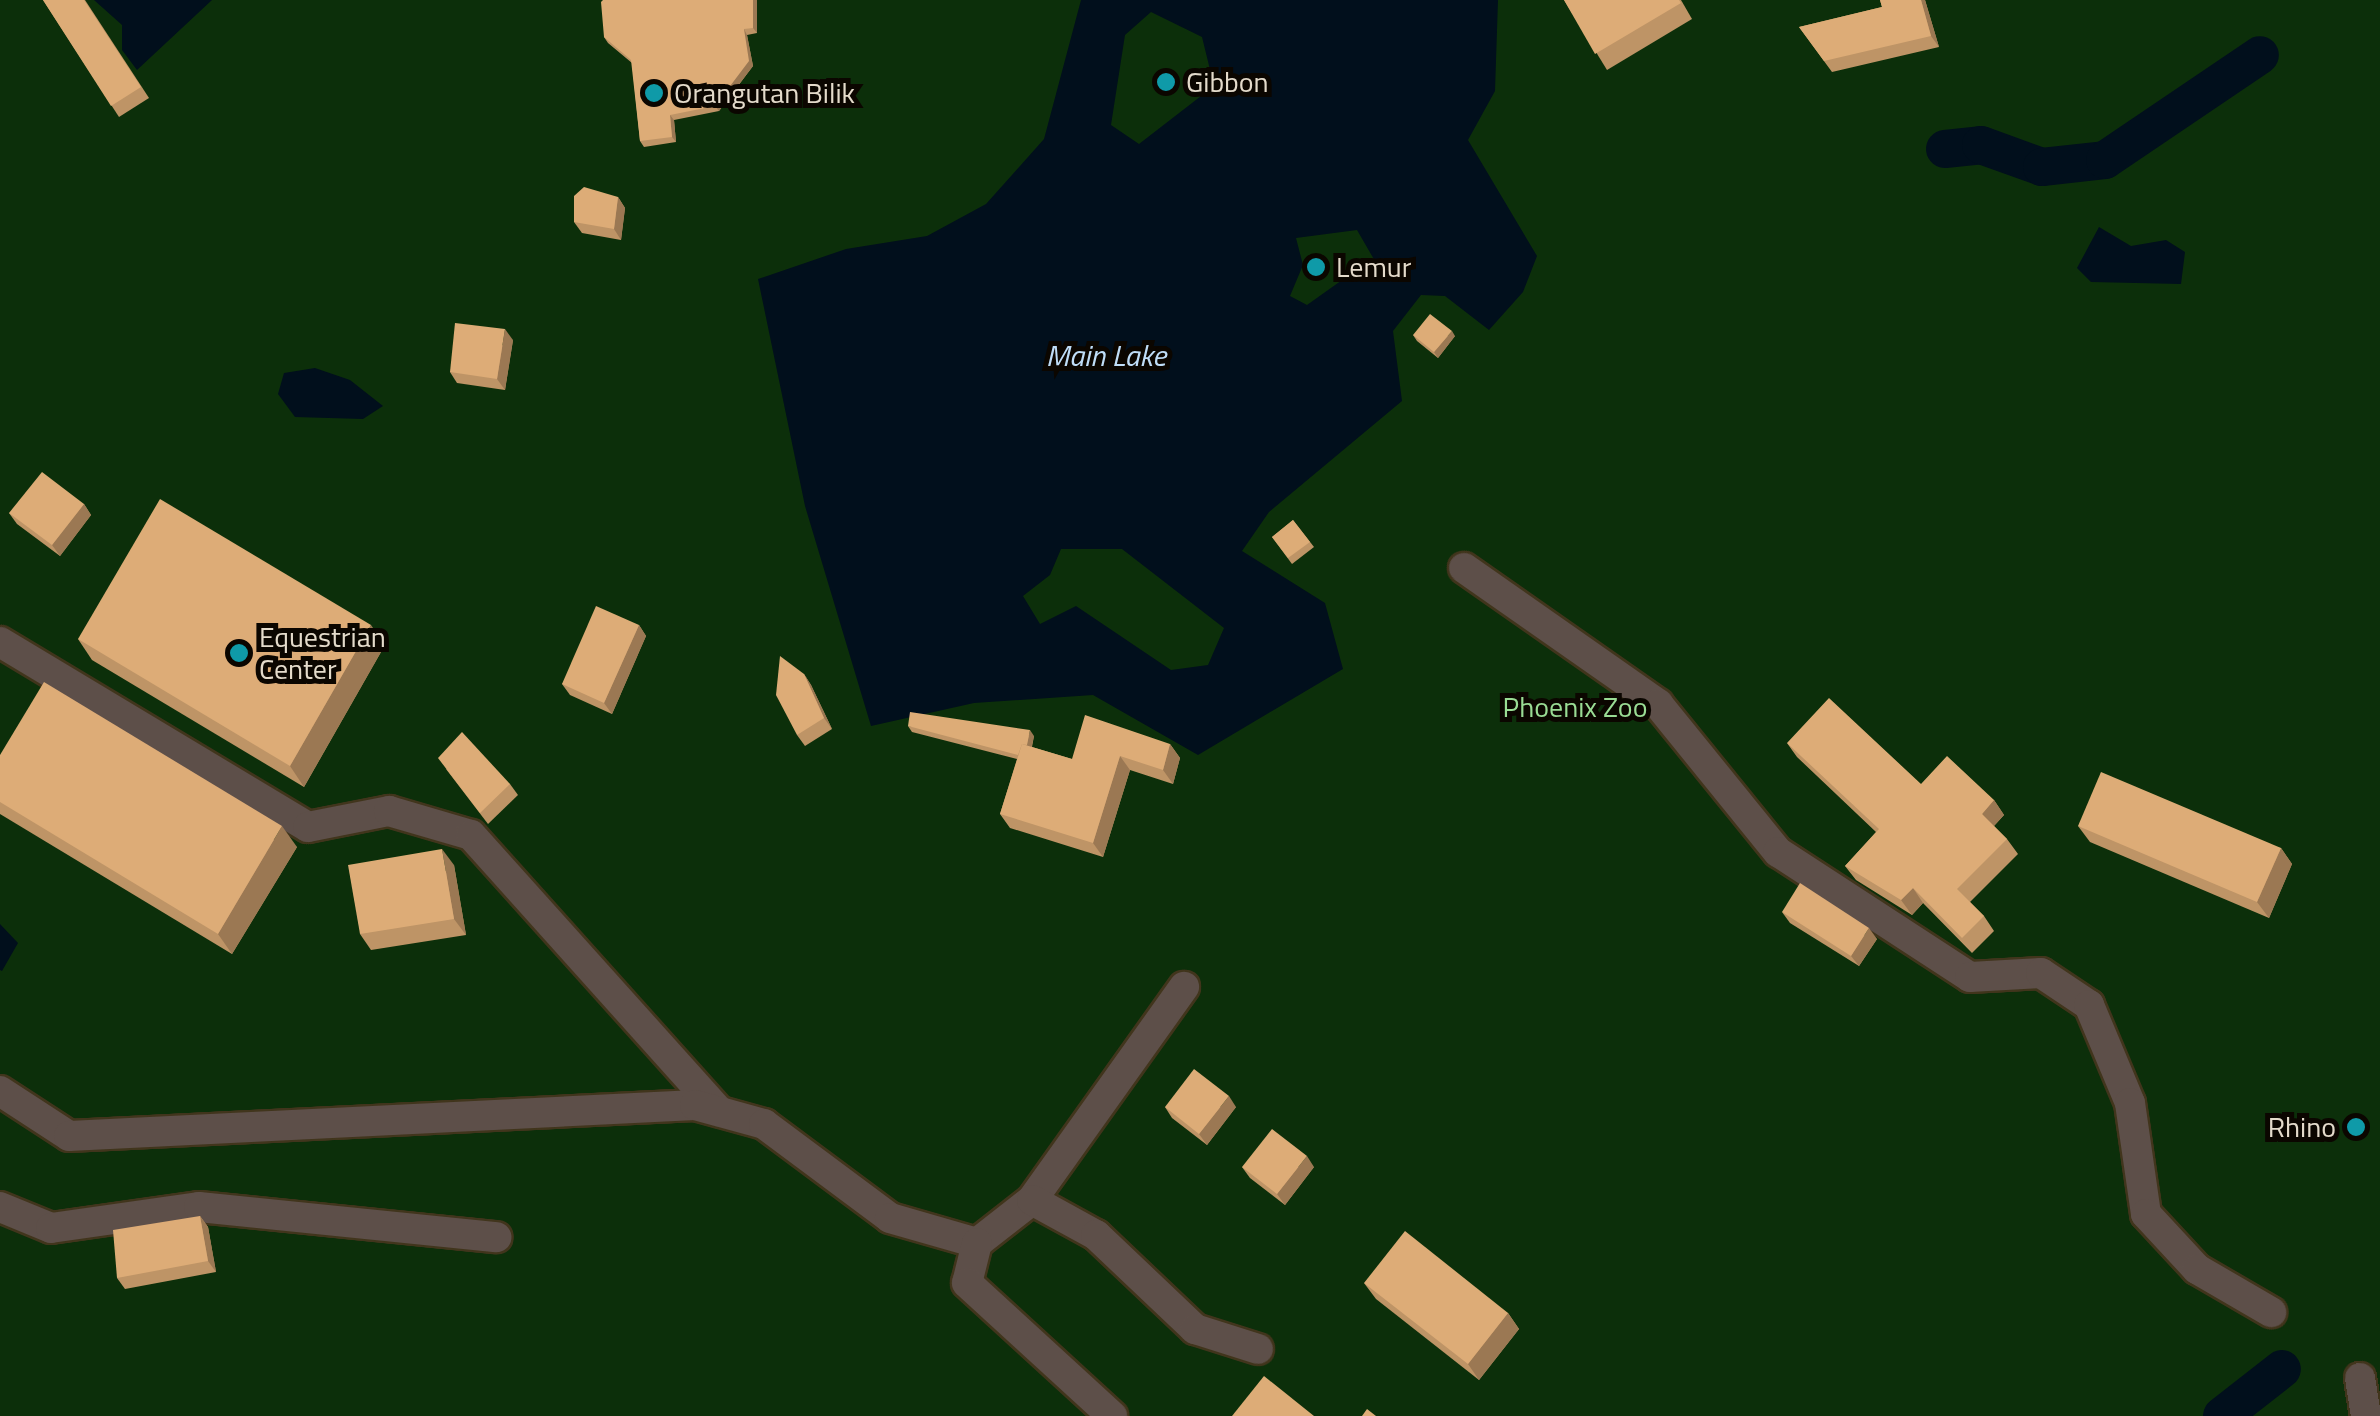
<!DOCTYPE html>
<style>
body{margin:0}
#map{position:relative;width:2380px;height:1416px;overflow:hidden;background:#261a00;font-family:"Titillium Web",sans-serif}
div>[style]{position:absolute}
.green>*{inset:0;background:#0c2f0a}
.water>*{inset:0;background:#010f1c}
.canal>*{height:38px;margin:-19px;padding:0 19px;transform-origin:19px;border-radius:19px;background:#010f1c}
.roads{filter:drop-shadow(2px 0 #41351c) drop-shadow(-2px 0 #41351c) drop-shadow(0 2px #41351c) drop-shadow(0 -2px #41351c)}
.minor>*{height:30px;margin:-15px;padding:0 15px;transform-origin:15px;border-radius:15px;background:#5d4f49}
.wall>*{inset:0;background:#be9466}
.shaded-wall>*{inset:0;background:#9b7853}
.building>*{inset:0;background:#ddac77}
.dots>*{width:28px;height:28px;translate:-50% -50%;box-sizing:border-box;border:5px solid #0b0600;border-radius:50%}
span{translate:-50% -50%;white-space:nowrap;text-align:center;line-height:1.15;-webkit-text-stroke:10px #0b0600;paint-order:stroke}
.poi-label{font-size:28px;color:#e4dbcb}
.left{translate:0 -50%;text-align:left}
.right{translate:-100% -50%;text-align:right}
.park-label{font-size:28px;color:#9adc94}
.water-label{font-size:30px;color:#bfddf7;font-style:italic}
</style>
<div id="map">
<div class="green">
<i style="clip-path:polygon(0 0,2380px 0,2380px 1416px,0 1416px)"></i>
</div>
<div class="water">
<i style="clip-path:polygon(94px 0,212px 0,137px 70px,122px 50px,122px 25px)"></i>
<i style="clip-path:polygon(evenodd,1081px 0,1498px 0,1495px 91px,1468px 140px,1537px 256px,1523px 292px,1489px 330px,1445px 296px,1421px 295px,1393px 331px,1402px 401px,1269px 512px,1242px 551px,1325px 603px,1343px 669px,1198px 755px,1093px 695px,974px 703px,871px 726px,805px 506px,758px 279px,846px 249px,927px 236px,986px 204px,1044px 139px,1081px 0,1151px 12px,1202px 37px,1214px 86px,1139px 144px,1111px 125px,1125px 35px,1151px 12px,1081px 0,1357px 230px,1379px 268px,1352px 273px,1307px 305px,1290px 296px,1303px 265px,1296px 238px,1357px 230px,1081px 0,1061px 549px,1122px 549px,1224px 628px,1208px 665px,1171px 670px,1076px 606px,1040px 624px,1023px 596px,1050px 575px,1061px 549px)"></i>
<i style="clip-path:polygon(2099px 227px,2131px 246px,2166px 240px,2185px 252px,2181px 284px,2091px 282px,2077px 268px)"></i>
<i style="clip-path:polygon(315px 368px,350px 380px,383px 406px,363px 419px,295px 417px,278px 394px,284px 373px)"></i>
<i style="clip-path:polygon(0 924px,18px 943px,2px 971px,0 970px)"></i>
</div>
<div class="canal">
<i style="left:1945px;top:149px;width:36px;rotate:-6deg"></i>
<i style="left:1981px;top:145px;width:65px;rotate:19.8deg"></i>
<i style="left:2042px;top:167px;width:63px;rotate:-6.3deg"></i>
<i style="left:2105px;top:160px;width:187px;rotate:-34.1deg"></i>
<i style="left:2222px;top:1416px;width:76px;rotate:-38.1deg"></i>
</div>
<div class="roads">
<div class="minor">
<i style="left:1464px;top:568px;width:237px;rotate:35deg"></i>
<i style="left:1658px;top:704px;width:191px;rotate:51deg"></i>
<i style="left:1778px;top:852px;width:229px;rotate:33.1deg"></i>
<i style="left:1970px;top:977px;width:71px;rotate:-3.2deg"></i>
<i style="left:2041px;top:973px;width:58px;rotate:33.7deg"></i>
<i style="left:2089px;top:1005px;width:106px;rotate:67.3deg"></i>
<i style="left:2130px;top:1103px;width:112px;rotate:81.8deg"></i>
<i style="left:2146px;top:1214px;width:75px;rotate:47.2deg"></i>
<i style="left:2197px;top:1269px;width:86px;rotate:30.2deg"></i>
<i style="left:0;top:642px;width:359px;rotate:31deg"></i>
<i style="left:308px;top:827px;width:83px;rotate:-11.2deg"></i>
<i style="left:389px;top:811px;width:85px;rotate:16.3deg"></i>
<i style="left:471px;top:835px;width:371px;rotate:48.1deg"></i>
<i style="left:0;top:1091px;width:82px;rotate:33.1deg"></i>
<i style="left:69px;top:1136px;width:627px;rotate:-2.84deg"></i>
<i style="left:695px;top:1105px;width:72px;rotate:15.4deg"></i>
<i style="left:764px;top:1124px;width:157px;rotate:36.7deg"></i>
<i style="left:890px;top:1218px;width:91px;rotate:16deg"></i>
<i style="left:977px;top:1243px;width:70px;rotate:-38deg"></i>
<i style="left:1032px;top:1200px;width:262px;rotate:-54.5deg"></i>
<i style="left:1032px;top:1200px;width:73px;rotate:28.7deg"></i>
<i style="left:1096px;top:1235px;width:137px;rotate:43.5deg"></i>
<i style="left:1195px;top:1329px;width:66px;rotate:17.6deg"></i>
<i style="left:0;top:1207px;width:55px;rotate:22.4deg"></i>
<i style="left:51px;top:1228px;width:149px;rotate:-8.1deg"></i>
<i style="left:199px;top:1207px;width:299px;rotate:5.8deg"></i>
<i style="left:977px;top:1243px;width:41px;rotate:104deg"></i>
<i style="left:967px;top:1283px;width:197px;rotate:42.5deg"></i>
<i style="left:2360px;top:1378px;width:38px;rotate:81deg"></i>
</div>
</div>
<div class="wall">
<i style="clip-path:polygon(43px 0,85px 0,149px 98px,119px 117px)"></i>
<i style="clip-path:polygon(757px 0,757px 33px,747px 35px,753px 66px,719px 111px,674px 120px,676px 142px,644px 147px,640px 141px,632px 63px,608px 43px,604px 37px)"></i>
<i style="clip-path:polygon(1564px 0,1681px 0,1692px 19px,1607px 70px)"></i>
<i style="clip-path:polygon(1880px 0,1925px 0,1939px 47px,1832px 72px,1799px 27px,1882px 7px)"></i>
<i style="clip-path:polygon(618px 197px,625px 208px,621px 240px,582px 233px,574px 222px)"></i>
<i style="clip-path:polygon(1413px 335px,1455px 336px,1438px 358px,1417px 341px)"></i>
<i style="clip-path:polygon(513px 340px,505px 390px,457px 383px,450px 372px)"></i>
<i style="clip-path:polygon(84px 504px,91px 515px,60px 556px,17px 524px,9px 513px)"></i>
<i style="clip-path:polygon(1293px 520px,1314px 547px,1292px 564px,1272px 537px)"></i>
<i style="clip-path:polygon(639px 625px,646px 636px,612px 714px,570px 695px,562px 684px)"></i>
<i style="clip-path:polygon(78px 639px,385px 645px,304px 787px,92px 660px)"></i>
<i style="clip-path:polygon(804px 674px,811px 685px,832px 729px,805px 746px,797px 735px)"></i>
<i style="clip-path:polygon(908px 726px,1034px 736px,1032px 747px,1072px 759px,1170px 744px,1180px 758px,1173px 784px,1130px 770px,1103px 857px,1010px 828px,1000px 814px,1017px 759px,912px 732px)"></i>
<i style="clip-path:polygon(1787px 743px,1921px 784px,1994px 800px,2004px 815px,1994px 826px,2007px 839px,2018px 854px,1970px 902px,1984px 916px,1994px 931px,1972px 953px,1923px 903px,1912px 915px,1856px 880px,1845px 866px,1876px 832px,1797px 757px)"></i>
<i style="clip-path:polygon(0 755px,297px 847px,232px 954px,0 814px)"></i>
<i style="clip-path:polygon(446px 769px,510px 784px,518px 795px,488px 824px)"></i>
<i style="clip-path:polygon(2078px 826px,2281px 848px,2292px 864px,2269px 918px,2090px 842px)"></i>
<i style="clip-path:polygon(454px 865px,466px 935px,371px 950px,360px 934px)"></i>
<i style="clip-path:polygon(1782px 912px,1877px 939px,1859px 966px,1790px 923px)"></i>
<i style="clip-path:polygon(1165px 1107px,1236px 1107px,1207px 1145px,1172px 1118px)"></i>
<i style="clip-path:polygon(1242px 1167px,1314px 1167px,1285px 1205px,1250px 1178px)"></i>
<i style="clip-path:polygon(200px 1216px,208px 1227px,216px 1272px,125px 1289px,117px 1278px)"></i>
<i style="clip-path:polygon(1364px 1283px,1508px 1313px,1519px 1329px,1479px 1380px,1376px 1299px)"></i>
</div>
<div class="shaded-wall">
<i style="clip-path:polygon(753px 0,757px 0,757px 33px,753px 28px)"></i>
<i style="clip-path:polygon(1921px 0,1925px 0,1939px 47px,1931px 36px)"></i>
<i style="clip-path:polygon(744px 29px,747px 35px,753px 66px,719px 111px,715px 106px)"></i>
<i style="clip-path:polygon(670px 115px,674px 120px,676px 142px,672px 137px)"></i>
<i style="clip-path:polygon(618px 197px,625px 208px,621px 240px,614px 229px)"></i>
<i style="clip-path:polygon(505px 329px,513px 340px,505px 390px,497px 379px)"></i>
<i style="clip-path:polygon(1452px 331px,1455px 336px,1438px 358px,1434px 352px)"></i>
<i style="clip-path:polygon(84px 504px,91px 515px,60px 556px,52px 545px)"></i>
<i style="clip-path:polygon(371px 625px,385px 645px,304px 787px,290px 766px)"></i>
<i style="clip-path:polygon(639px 625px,646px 636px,612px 714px,604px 703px)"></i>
<i style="clip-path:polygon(804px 674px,811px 685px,832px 729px,824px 718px)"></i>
<i style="clip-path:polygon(1030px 730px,1034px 736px,1028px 762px,1024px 757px)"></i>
<i style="clip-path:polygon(1170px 744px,1180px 758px,1173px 784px,1163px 770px)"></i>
<i style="clip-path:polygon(1120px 756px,1130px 770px,1103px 857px,1093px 843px)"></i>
<i style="clip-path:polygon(1994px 800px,2004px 815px,1992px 828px,1982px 814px)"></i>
<i style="clip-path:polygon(282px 826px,297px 847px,232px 954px,218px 934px)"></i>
<i style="clip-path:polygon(2281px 848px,2292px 864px,2269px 918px,2257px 902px)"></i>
<i style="clip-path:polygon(442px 849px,454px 865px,466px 935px,454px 919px)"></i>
<i style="clip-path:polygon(1913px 888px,1923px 903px,1912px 915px,1901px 900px)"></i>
<i style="clip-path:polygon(1869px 928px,1877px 939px,1859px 966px,1851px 956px)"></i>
<i style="clip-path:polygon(1229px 1096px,1236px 1107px,1207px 1145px,1199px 1134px)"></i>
<i style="clip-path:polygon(1307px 1156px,1314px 1167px,1285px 1205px,1277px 1194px)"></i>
<i style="clip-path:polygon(200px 1216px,208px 1227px,216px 1272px,208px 1261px)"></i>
<i style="clip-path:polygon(1508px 1313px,1519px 1329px,1479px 1380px,1468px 1364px)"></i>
</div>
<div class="building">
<i style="clip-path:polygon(43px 0,84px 0,141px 87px,111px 106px)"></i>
<i style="clip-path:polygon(603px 0,753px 0,753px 28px,744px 29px,749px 61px,715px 106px,670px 115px,672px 137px,640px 141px,631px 60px,604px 37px,601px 2px)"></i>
<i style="clip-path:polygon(1564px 0,1679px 0,1681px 3px,1595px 54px)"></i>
<i style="clip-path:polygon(1880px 0,1921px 0,1931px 36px,1824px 61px,1799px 27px,1882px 7px)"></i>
<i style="clip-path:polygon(584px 187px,618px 197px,614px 229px,574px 222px,574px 196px)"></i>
<i style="clip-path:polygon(1430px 314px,1452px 331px,1434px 352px,1413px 335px)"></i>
<i style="clip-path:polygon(455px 323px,505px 329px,497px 379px,450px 372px)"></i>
<i style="clip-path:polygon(42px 472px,84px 504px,52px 545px,9px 513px)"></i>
<i style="clip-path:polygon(160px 499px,371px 625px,290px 766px,78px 639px)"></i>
<i style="clip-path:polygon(1293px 520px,1310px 542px,1288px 558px,1272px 537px)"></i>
<i style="clip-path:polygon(596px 606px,639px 625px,604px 703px,562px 684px)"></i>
<i style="clip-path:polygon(780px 656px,804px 674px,824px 718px,797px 735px,776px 695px)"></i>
<i style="clip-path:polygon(44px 682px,282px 826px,218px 934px,0 802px,0 755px)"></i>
<i style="clip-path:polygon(1829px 698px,1921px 784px,1947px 756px,1994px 800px,1982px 814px,2007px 839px,1957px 889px,1984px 916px,1962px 938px,1913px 888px,1901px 900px,1845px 866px,1879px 829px,1787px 743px)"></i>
<i style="clip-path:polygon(910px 712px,1030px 730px,1027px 745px,1022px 744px,1018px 755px,908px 726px)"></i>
<i style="clip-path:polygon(1085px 715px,1170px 744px,1163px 770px,1120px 756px,1093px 843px,1000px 814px,1022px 744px,1072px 759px)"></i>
<i style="clip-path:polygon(462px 732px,510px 784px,480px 813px,438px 758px)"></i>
<i style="clip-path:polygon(2101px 772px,2281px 848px,2257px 902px,2078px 826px)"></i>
<i style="clip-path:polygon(442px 849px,454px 919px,360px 934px,348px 865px)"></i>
<i style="clip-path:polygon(1800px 883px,1869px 928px,1851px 956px,1782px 912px)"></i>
<i style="clip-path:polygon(1194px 1069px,1229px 1096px,1199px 1134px,1165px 1107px)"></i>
<i style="clip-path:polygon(1272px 1129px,1307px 1156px,1277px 1194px,1242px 1167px)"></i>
<i style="clip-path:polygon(200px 1216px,208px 1261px,117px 1278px,113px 1230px)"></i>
<i style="clip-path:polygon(1405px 1231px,1508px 1313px,1468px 1364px,1364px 1283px)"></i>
<i style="clip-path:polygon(1264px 1376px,1314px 1416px,1232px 1416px)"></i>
<i style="clip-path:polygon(1367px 1409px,1376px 1416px,1362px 1416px)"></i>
</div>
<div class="dots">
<i style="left:1166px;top:82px;background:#0f9aa8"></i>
<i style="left:654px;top:93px;background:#0f9aa8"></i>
<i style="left:1316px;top:267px;background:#0f9aa8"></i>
<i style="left:239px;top:653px;background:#0f9aa8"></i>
<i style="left:2356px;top:1127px;background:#0f9aa8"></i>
</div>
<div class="poi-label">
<span class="left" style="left:1186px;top:82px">Gibbon</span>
<span class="left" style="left:674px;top:93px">Orangutan Bilik</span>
<span class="left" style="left:1336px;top:267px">Lemur</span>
<span class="left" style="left:259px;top:653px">Equestrian<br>Center</span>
<span class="right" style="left:2336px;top:1127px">Rhino</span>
</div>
<div class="park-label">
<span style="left:1575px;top:707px">Phoenix Zoo</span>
</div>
<div class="water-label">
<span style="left:1106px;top:355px">Main Lake</span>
</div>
</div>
